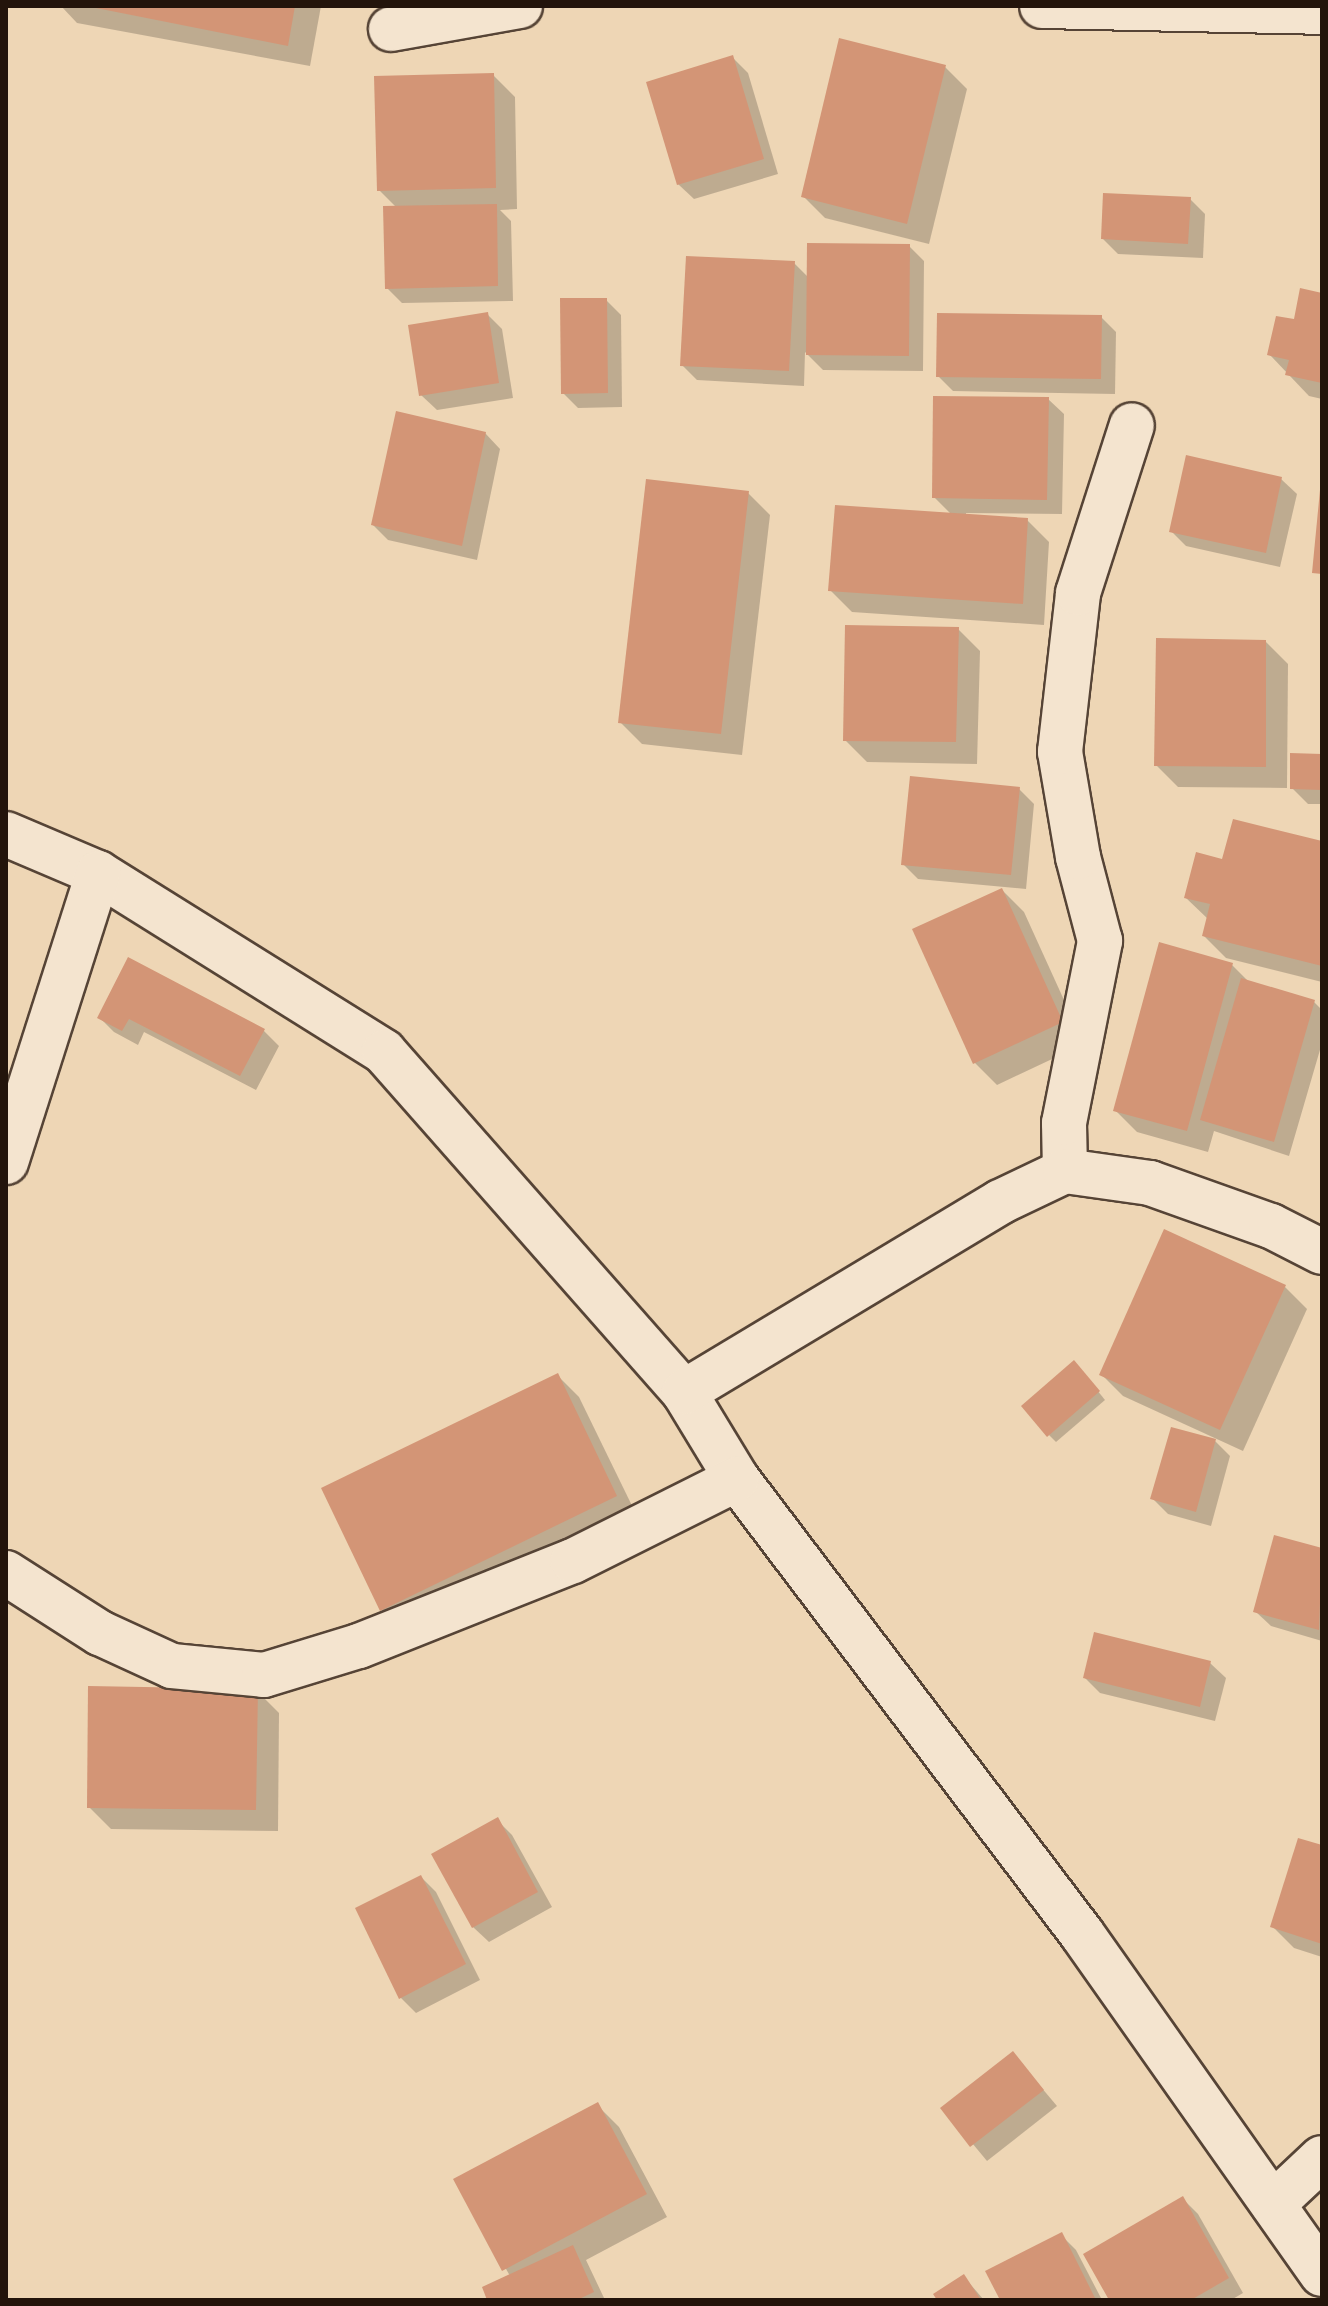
<!DOCTYPE html>
<style>
body{margin:0}
#map{position:relative;width:1328px;height:2306px;overflow:hidden;background:#eed6b5;font-family:"IM FELL DW Pica",serif}
div>[style]{position:absolute}
.shadow>*{inset:0;background:#0003}
.building>*{inset:0;background:#d39576}
.roads{filter:drop-shadow(2px 0 #564436) drop-shadow(-2px 0 #564436) drop-shadow(0 2px #564436) drop-shadow(0 -2px #564436)}
.minor>*{height:44px;margin:-22px;padding:0 22px;transform-origin:22px;border-radius:22px;background:#f4e4cf}
span{translate:-50% -50%;white-space:nowrap;text-align:center;line-height:1.15;-webkit-text-stroke:8px #f4e4cf;paint-order:stroke}
.frame{position:absolute;inset:0;border:8px solid #23140b;pointer-events:none}
</style>
<div id="map">
<div class="shadow">
<i style="clip-path:polygon(61px 6px,321px 6px,310px 66px,77px 23px)"></i>
<i style="clip-path:polygon(733px 58px,748px 73px,778px 174px,694px 199px,678px 184px)"></i>
<i style="clip-path:polygon(945px 67px,967px 89px,929px 244px,825px 218px,803px 196px)"></i>
<i style="clip-path:polygon(493px 75px,515px 97px,517px 209px,500px 210px,511px 221px,513px 301px,402px 303px,387px 288px,397px 208px,379px 190px)"></i>
<i style="clip-path:polygon(1190px 199px,1205px 214px,1203px 258px,1118px 254px,1103px 239px)"></i>
<i style="clip-path:polygon(909px 246px,924px 261px,923px 371px,823px 370px,805px 352px,804px 386px,697px 380px,682px 365px,794px 263px,809px 278px)"></i>
<i style="clip-path:polygon(1322px 295px,1322px 399px,1309px 396px,1270px 355px)"></i>
<i style="clip-path:polygon(606px 300px,621px 315px,622px 407px,578px 408px,563px 393px)"></i>
<i style="clip-path:polygon(487px 314px,502px 329px,513px 398px,437px 410px,421px 395px)"></i>
<i style="clip-path:polygon(1101px 317px,1116px 332px,1115px 394px,953px 391px,938px 376px)"></i>
<i style="clip-path:polygon(1048px 399px,1064px 414px,1062px 514px,966px 513px,966px 516px,1027px 520px,1049px 542px,1044px 625px,852px 612px,830px 590px,952px 515px,934px 497px)"></i>
<i style="clip-path:polygon(485px 433px,500px 449px,477px 560px,388px 540px,373px 525px)"></i>
<i style="clip-path:polygon(1281px 479px,1297px 494px,1280px 567px,1186px 546px,1171px 531px)"></i>
<i style="clip-path:polygon(748px 493px,770px 515px,742px 755px,642px 744px,620px 722px)"></i>
<i style="clip-path:polygon(958px 629px,980px 651px,977px 764px,867px 762px,845px 740px)"></i>
<i style="clip-path:polygon(1266px 642px,1288px 664px,1287px 788px,1178px 787px,1156px 765px)"></i>
<i style="clip-path:polygon(1322px 756px,1322px 804px,1308px 804px,1292px 788px)"></i>
<i style="clip-path:polygon(1019px 789px,1034px 804px,1026px 889px,918px 879px,903px 864px)"></i>
<i style="clip-path:polygon(1322px 843px,1322px 982px,1226px 958px,1204px 936px,1208px 919px,1186px 898px,1224px 862px)"></i>
<i style="clip-path:polygon(1002px 890px,1024px 912px,1084px 1044px,997px 1085px,975px 1063px)"></i>
<i style="clip-path:polygon(129px 959px,264px 1031px,279px 1046px,256px 1090px,144px 1032px,138px 1045px,114px 1032px,99px 1017px)"></i>
<i style="clip-path:polygon(1232px 965px,1250px 983px,1314px 1002px,1322px 1010px,1322px 1043px,1289px 1156px,1214px 1131px,1208px 1152px,1137px 1132px,1115px 1110px)"></i>
<i style="clip-path:polygon(1285px 1287px,1307px 1309px,1243px 1451px,1123px 1396px,1101px 1374px)"></i>
<i style="clip-path:polygon(1081px 1370px,1105px 1400px,1056px 1442px,1049px 1435px)"></i>
<i style="clip-path:polygon(557px 1375px,579px 1397px,638px 1518px,404px 1632px,382px 1610px)"></i>
<i style="clip-path:polygon(1215px 1441px,1230px 1456px,1211px 1526px,1168px 1514px,1153px 1499px)"></i>
<i style="clip-path:polygon(1276px 1537px,1322px 1550px,1322px 1641px,1271px 1626px,1255px 1611px)"></i>
<i style="clip-path:polygon(1210px 1663px,1226px 1678px,1215px 1721px,1100px 1693px,1085px 1678px)"></i>
<i style="clip-path:polygon(257px 1691px,279px 1713px,278px 1831px,111px 1829px,89px 1807px)"></i>
<i style="clip-path:polygon(497px 1820px,512px 1835px,552px 1907px,489px 1942px,473px 1927px)"></i>
<i style="clip-path:polygon(1322px 1847px,1322px 1957px,1294px 1948px,1272px 1926px)"></i>
<i style="clip-path:polygon(421px 1877px,436px 1892px,480px 1980px,416px 2013px,401px 1998px)"></i>
<i style="clip-path:polygon(1013px 2054px,1057px 2106px,987px 2161px,943px 2108px)"></i>
<i style="clip-path:polygon(597px 2105px,619px 2127px,667px 2217px,586px 2260px,605px 2300px,489px 2300px,510px 2276px,456px 2180px)"></i>
<i style="clip-path:polygon(1183px 2199px,1198px 2214px,1243px 2293px,1231px 2300px,1111px 2300px)"></i>
<i style="clip-path:polygon(1061px 2235px,1076px 2250px,1102px 2300px,1002px 2300px)"></i>
<i style="clip-path:polygon(964px 2277px,984px 2300px,939px 2300px)"></i>
</div>
<div class="building">
<i style="clip-path:polygon(86px 6px,295px 6px,288px 46px)"></i>
<i style="clip-path:polygon(839px 38px,946px 65px,907px 224px,801px 197px)"></i>
<i style="clip-path:polygon(733px 55px,764px 159px,677px 185px,646px 82px)"></i>
<i style="clip-path:polygon(494px 73px,496px 188px,377px 191px,374px 76px)"></i>
<i style="clip-path:polygon(1103px 193px,1191px 197px,1188px 244px,1101px 239px)"></i>
<i style="clip-path:polygon(497px 204px,498px 286px,385px 289px,383px 206px)"></i>
<i style="clip-path:polygon(807px 243px,910px 244px,909px 356px,806px 355px)"></i>
<i style="clip-path:polygon(686px 256px,795px 261px,789px 371px,680px 366px)"></i>
<i style="clip-path:polygon(1300px 288px,1322px 293px,1322px 383px,1285px 375px,1289px 360px,1267px 355px,1276px 316px,1294px 319px)"></i>
<i style="clip-path:polygon(560px 298px,607px 298px,608px 393px,561px 394px)"></i>
<i style="clip-path:polygon(488px 312px,499px 383px,419px 396px,408px 325px)"></i>
<i style="clip-path:polygon(937px 313px,1102px 315px,1101px 379px,936px 377px)"></i>
<i style="clip-path:polygon(933px 396px,1049px 397px,1047px 500px,932px 498px)"></i>
<i style="clip-path:polygon(396px 411px,486px 432px,462px 546px,371px 525px)"></i>
<i style="clip-path:polygon(1186px 455px,1282px 477px,1266px 553px,1169px 532px)"></i>
<i style="clip-path:polygon(646px 479px,749px 491px,721px 734px,618px 723px)"></i>
<i style="clip-path:polygon(1320px 490px,1322px 490px,1322px 574px,1312px 573px)"></i>
<i style="clip-path:polygon(835px 505px,1028px 518px,1023px 604px,828px 591px)"></i>
<i style="clip-path:polygon(845px 625px,959px 627px,956px 742px,843px 741px)"></i>
<i style="clip-path:polygon(1156px 638px,1266px 640px,1266px 767px,1154px 766px)"></i>
<i style="clip-path:polygon(1290px 753px,1322px 754px,1322px 790px,1290px 789px)"></i>
<i style="clip-path:polygon(910px 776px,1020px 787px,1011px 875px,901px 865px)"></i>
<i style="clip-path:polygon(1233px 819px,1322px 841px,1322px 966px,1202px 936px,1210px 904px,1184px 898px,1196px 852px,1222px 859px)"></i>
<i style="clip-path:polygon(1002px 888px,1063px 1022px,973px 1064px,912px 929px)"></i>
<i style="clip-path:polygon(1159px 942px,1233px 963px,1187px 1131px,1113px 1111px)"></i>
<i style="clip-path:polygon(128px 957px,265px 1029px,240px 1076px,129px 1019px,122px 1031px,97px 1018px)"></i>
<i style="clip-path:polygon(1241px 978px,1315px 1000px,1274px 1142px,1200px 1120px)"></i>
<i style="clip-path:polygon(1164px 1229px,1286px 1285px,1220px 1430px,1099px 1375px)"></i>
<i style="clip-path:polygon(1074px 1360px,1100px 1391px,1047px 1437px,1021px 1406px)"></i>
<i style="clip-path:polygon(558px 1373px,617px 1496px,380px 1611px,321px 1488px)"></i>
<i style="clip-path:polygon(1171px 1427px,1216px 1439px,1196px 1512px,1150px 1499px)"></i>
<i style="clip-path:polygon(1274px 1535px,1322px 1548px,1319px 1630px,1253px 1612px)"></i>
<i style="clip-path:polygon(1094px 1632px,1211px 1661px,1200px 1707px,1083px 1678px)"></i>
<i style="clip-path:polygon(88px 1686px,258px 1689px,256px 1810px,87px 1808px)"></i>
<i style="clip-path:polygon(498px 1817px,538px 1892px,472px 1928px,431px 1854px)"></i>
<i style="clip-path:polygon(1298px 1838px,1322px 1845px,1322px 1944px,1270px 1927px)"></i>
<i style="clip-path:polygon(421px 1875px,466px 1964px,399px 1999px,355px 1908px)"></i>
<i style="clip-path:polygon(1013px 2051px,1044px 2090px,970px 2147px,940px 2108px)"></i>
<i style="clip-path:polygon(598px 2102px,647px 2194px,502px 2271px,453px 2179px)"></i>
<i style="clip-path:polygon(1183px 2196px,1229px 2278px,1191px 2300px,1109px 2300px,1083px 2254px)"></i>
<i style="clip-path:polygon(1062px 2232px,1096px 2300px,1000px 2300px,985px 2271px)"></i>
<i style="clip-path:polygon(573px 2245px,594px 2292px,577px 2300px,487px 2300px,482px 2287px)"></i>
<i style="clip-path:polygon(964px 2274px,981px 2300px,937px 2300px,933px 2294px)"></i>
</div>
<div class="roads">
<div class="minor">
<i style="left:1042px;top:6px;width:280px;rotate:1.2deg"></i>
<i style="left:391px;top:29px;width:131px;rotate:-10.1deg"></i>
<i style="left:6px;top:834px;width:100px;rotate:23deg"></i>
<i style="left:98px;top:873px;width:337px;rotate:32deg"></i>
<i style="left:384px;top:1052px;width:453px;rotate:48.6deg"></i>
<i style="left:684px;top:1392px;width:102px;rotate:58.7deg"></i>
<i style="left:737px;top:1479px;width:571px;rotate:52.83deg"></i>
<i style="left:1082px;top:1934px;width:416px;rotate:54.8deg"></i>
<i style="left:6px;top:1162px;width:303px;rotate:-72.3deg"></i>
<i style="left:1065px;top:1171px;width:48px;rotate:-91.2deg"></i>
<i style="left:1064px;top:1123px;width:186px;rotate:-78.8deg"></i>
<i style="left:1100px;top:941px;width:87px;rotate:-104.7deg"></i>
<i style="left:1078px;top:857px;width:107px;rotate:-99.7deg"></i>
<i style="left:1060px;top:752px;width:160px;rotate:-83.5deg"></i>
<i style="left:1078px;top:593px;width:176px;rotate:-72.2deg"></i>
<i style="left:684px;top:1392px;width:369px;rotate:-31deg"></i>
<i style="left:1000px;top:1202px;width:72px;rotate:-25.5deg"></i>
<i style="left:1065px;top:1171px;width:86px;rotate:8deg"></i>
<i style="left:1150px;top:1183px;width:128px;rotate:19.6deg"></i>
<i style="left:1271px;top:1226px;width:57px;rotate:27deg"></i>
<i style="left:6px;top:1573px;width:112px;rotate:32.6deg"></i>
<i style="left:100px;top:1633px;width:79px;rotate:24.6deg"></i>
<i style="left:172px;top:1666px;width:92px;rotate:5.6deg"></i>
<i style="left:264px;top:1675px;width:99px;rotate:-17deg"></i>
<i style="left:359px;top:1646px;width:230px;rotate:-21.7deg"></i>
<i style="left:573px;top:1561px;width:183px;rotate:-26.6deg"></i>
<i style="left:1273px;top:2204px;width:67px;rotate:-43.2deg"></i>
</div>
</div>
<div class="frame"></div>
</div>
